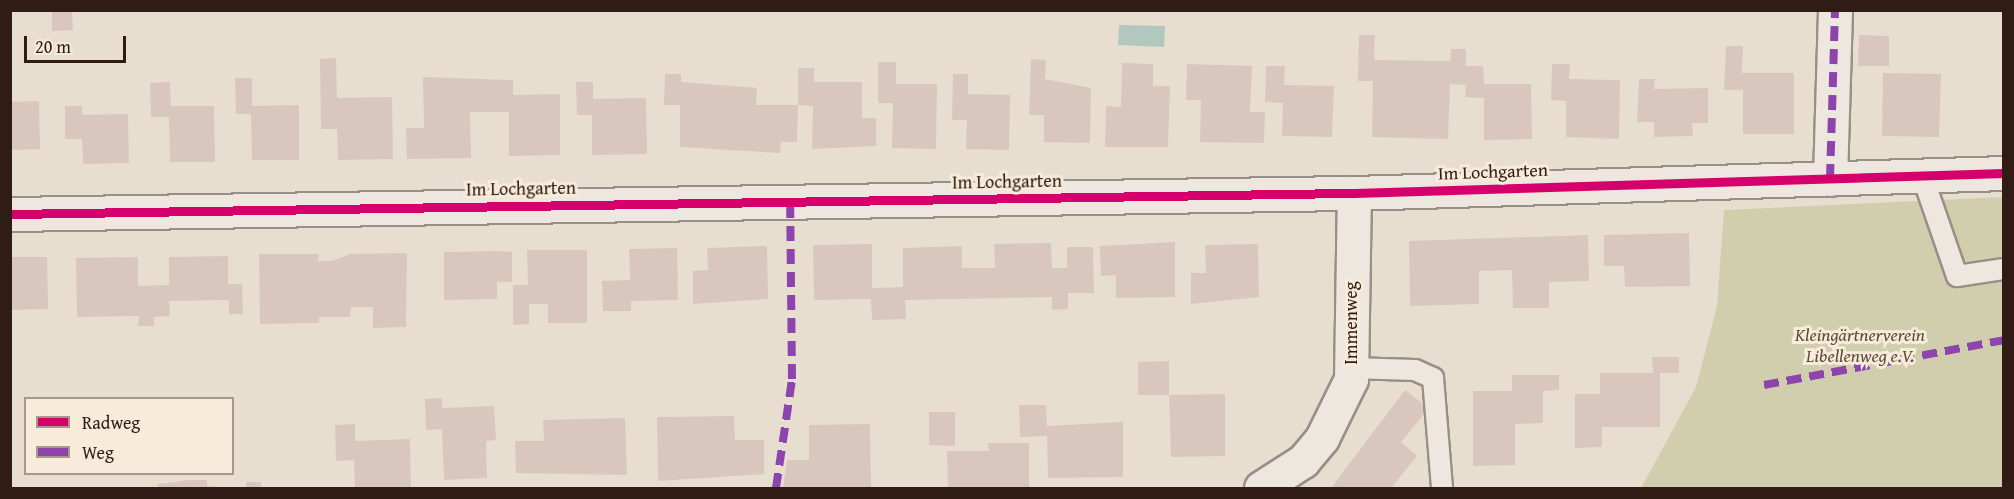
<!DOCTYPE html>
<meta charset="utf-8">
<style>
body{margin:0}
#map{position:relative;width:2014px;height:499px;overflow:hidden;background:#e8ded0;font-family:"Gentium Book Plus",serif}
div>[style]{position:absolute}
.green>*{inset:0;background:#d1ceae}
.water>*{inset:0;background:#b2c7be}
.building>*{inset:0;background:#d9c7be}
.roads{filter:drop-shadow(2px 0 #989087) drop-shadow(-2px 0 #989087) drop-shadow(0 2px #989087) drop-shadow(0 -2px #989087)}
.service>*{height:20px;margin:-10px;padding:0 10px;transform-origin:10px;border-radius:10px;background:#ede7e0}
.minor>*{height:33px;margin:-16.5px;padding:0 16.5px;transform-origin:16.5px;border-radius:16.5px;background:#ede7e0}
.quiet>*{height:8px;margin-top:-4px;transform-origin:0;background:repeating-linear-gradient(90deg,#8e44ad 0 15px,transparent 0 23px)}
.cycleway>*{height:9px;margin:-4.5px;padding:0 4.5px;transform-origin:4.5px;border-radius:4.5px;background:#d6006c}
span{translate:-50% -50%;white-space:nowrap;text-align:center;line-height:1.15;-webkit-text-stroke:6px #f7ebda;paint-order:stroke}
.street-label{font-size:18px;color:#311c15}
.park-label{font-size:18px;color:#5c4e3a;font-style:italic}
.frame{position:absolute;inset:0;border:12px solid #311c15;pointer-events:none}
.legend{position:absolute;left:24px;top:397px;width:210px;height:78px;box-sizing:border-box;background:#f7ebda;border:2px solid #a8988b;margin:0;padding:8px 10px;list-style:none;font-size:18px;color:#311c15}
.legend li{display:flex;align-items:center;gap:12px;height:30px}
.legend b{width:30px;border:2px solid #a8988b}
.scale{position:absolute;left:24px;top:36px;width:102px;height:27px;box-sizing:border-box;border:3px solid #311c15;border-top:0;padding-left:8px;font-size:18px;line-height:21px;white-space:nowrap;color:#311c15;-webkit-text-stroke:4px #f7ebda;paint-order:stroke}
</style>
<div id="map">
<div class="green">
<i style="clip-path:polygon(2003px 197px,2003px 488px,1641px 488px,1696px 387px,1717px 306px,1724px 210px)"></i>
</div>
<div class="water">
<i style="clip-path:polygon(1119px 25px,1165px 26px,1164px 47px,1118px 45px)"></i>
</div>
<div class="building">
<i style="clip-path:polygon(52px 11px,72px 11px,73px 30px,52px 31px)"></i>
<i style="clip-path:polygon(1359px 35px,1375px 35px,1374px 60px,1450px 61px,1451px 49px,1466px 49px,1466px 66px,1483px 66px,1484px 84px,1531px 84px,1532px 139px,1484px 140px,1484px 98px,1465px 97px,1466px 85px,1450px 84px,1448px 139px,1372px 137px,1373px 81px,1358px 81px)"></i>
<i style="clip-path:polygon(1859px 35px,1889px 36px,1889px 66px,1858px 66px)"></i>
<i style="clip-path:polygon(1726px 46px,1743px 46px,1742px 73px,1794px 73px,1794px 134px,1743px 134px,1743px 90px,1724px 90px)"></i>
<i style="clip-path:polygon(336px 58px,337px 98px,392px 97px,393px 159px,338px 160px,337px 129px,321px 129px,320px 59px)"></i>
<i style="clip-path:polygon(1031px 59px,1046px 60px,1045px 79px,1091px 88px,1090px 143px,1044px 142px,1044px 115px,1029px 115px)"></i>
<i style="clip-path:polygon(878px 62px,896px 62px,896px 84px,937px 84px,936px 149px,892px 148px,893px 103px,878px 103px)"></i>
<i style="clip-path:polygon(1122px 63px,1153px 64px,1153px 86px,1170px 86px,1168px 147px,1105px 147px,1106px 106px,1121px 107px)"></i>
<i style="clip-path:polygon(1187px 64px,1252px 66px,1250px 112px,1265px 112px,1264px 143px,1200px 142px,1201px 100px,1186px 100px)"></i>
<i style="clip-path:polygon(1552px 64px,1570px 64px,1569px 79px,1620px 80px,1619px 139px,1566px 137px,1566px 101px,1551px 100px)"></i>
<i style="clip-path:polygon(1266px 66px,1285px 66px,1284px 85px,1334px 86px,1332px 137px,1282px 136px,1283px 103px,1265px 102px)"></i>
<i style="clip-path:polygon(798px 68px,814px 68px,814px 82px,862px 82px,862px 118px,876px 118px,876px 146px,812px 149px,813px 106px,798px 105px)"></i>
<i style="clip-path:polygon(1883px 73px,1941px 74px,1939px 137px,1882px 136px)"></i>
<i style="clip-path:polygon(665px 74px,681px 74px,681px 82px,757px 88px,756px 105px,798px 105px,797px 142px,781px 142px,780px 153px,680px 147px,680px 105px,664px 105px)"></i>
<i style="clip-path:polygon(953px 74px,968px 74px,968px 94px,1010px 95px,1009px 150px,966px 149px,967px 120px,952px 120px)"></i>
<i style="clip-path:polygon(423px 77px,513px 80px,513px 95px,560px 94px,560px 155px,509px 156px,509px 112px,470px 112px,471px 158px,407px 159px,406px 128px,424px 128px)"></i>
<i style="clip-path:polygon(235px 78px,252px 78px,252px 106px,299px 105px,299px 160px,252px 160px,251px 114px,236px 114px)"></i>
<i style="clip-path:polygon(1639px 79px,1655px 79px,1654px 89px,1708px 88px,1708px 123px,1692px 123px,1693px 136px,1654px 137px,1654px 122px,1637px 122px)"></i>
<i style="clip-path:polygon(170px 82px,171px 106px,214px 106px,215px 162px,170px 162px,169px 117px,151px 117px,150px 83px)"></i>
<i style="clip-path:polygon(576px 82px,593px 82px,593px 99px,646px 98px,647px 154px,592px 155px,592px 115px,577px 115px)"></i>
<i style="clip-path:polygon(39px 101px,40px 149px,10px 150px,10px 102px)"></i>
<i style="clip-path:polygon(65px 106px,82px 106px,82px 115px,128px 114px,129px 163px,83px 164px,82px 139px,65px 139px)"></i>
<i style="clip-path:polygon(1689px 233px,1690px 286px,1625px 287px,1624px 266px,1604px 266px,1604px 235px)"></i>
<i style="clip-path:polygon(1588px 235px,1589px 281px,1549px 282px,1549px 308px,1513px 308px,1512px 270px,1479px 271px,1479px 304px,1410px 306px,1409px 241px)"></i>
<i style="clip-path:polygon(1175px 242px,1175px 297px,1116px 298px,1116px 275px,1101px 276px,1100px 246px)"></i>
<i style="clip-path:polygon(1051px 243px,1052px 268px,1067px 268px,1067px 247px,1093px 247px,1094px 293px,1068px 293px,1068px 309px,1052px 310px,1052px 297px,905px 300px,906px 319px,872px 320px,871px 299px,814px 300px,813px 245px,872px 244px,872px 288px,903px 287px,903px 248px,962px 246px,962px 268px,995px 268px,994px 244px)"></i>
<i style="clip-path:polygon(1258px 244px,1259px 297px,1191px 304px,1191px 273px,1206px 273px,1205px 245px)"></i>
<i style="clip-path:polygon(767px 246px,768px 299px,693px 304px,693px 271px,708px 270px,707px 248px)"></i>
<i style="clip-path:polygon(677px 248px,678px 300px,631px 301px,631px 311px,603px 311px,602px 281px,630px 280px,629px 249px)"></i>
<i style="clip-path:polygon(527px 250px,587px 250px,587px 323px,548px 323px,548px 304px,529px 304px,529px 324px,513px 325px,513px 285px,528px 285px)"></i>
<i style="clip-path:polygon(497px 251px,512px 252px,512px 282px,497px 282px,497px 299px,444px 300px,444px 252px)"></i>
<i style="clip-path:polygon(407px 253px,406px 327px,373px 328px,373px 307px,351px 307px,350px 317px,319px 317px,319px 323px,260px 324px,259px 254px,319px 254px,318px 261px,332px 261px,350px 254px)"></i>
<i style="clip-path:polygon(228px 256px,228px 284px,242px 284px,243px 314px,229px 314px,229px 300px,169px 301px,170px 316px,154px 317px,154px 326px,138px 326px,139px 316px,77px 317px,76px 258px,138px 257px,138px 286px,169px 285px,169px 257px)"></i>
<i style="clip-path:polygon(10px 257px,47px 257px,48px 309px,10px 310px)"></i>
<i style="clip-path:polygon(1652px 357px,1679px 357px,1679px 373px,1660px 373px,1660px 427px,1602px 427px,1602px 447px,1575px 448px,1575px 394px,1600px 394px,1600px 373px,1653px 373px)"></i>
<i style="clip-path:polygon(1169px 361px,1169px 395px,1138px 395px,1138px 362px)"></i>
<i style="clip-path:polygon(1512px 375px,1559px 375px,1559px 390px,1543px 391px,1543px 423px,1515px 424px,1515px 465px,1473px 466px,1473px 391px,1512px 391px)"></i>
<i style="clip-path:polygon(1405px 390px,1429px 408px,1401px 442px,1417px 456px,1391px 488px,1331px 488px)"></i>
<i style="clip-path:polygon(1225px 394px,1225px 456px,1171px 457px,1169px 395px)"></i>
<i style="clip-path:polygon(442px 398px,442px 408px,494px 406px,496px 440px,486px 441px,487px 478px,444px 480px,442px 429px,426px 430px,425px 399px)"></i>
<i style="clip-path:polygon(1019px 405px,1046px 405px,1047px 426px,1123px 422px,1123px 477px,1048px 478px,1047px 436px,1020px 437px)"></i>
<i style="clip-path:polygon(929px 412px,955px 412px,955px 446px,929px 445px)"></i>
<i style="clip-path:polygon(734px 416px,735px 440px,764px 440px,764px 474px,658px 481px,657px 417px)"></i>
<i style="clip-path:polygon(625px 418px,627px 475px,516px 473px,515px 441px,544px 441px,543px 420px)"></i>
<i style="clip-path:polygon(355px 424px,355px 441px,410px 439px,411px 488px,355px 488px,354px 460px,336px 461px,335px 425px)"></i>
<i style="clip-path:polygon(870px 424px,871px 487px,783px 488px,787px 460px,809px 460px,809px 425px)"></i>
<i style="clip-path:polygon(988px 443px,1029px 443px,1029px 488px,948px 488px,947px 451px,989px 451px)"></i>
<i style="clip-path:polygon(189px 480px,207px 480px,207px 486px,232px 488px,158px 488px,158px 484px)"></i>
<i style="clip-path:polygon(246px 482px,261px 482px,261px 488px,246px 488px)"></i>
</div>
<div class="roads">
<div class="service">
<i style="left:1922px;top:175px;width:107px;rotate:70.9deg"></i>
<i style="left:1957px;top:276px;width:48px;rotate:-8.5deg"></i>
<i style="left:1351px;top:368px;width:64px;rotate:1.8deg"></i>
<i style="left:1415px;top:370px;width:20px;rotate:24deg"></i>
<i style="left:1433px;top:378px;width:110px;rotate:85.3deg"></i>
</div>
<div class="minor">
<i style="left:1830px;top:179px;width:169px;rotate:-88.3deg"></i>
<i style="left:10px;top:214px;width:1344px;rotate:-0.9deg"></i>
<i style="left:1354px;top:193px;width:650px;rotate:-1.76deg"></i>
<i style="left:1261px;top:488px;width:50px;rotate:-32.7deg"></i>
<i style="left:1303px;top:461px;width:30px;rotate:-50deg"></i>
<i style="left:1322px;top:438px;width:66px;rotate:-63.8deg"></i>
<i style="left:1351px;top:379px;width:186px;rotate:-89.1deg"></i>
</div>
</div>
<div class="quiet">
<i style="left:1830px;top:179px;width:169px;rotate:-88.3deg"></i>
<i style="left:1764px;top:385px;width:244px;rotate:-10.6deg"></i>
<i style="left:776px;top:488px;width:110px;rotate:-81.6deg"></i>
<i style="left:792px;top:379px;width:178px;rotate:-90.6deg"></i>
</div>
<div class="cycleway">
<i style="left:10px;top:214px;width:1344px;rotate:-0.9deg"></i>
<i style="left:1354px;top:193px;width:650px;rotate:-1.76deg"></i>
</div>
<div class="street-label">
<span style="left:1493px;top:172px;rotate:-2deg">Im Lochgarten</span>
<span style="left:1007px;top:182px;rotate:-1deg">Im Lochgarten</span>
<span style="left:521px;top:189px;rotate:-1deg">Im Lochgarten</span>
<span style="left:1351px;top:323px;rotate:-90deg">Immenweg</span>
</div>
<div class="park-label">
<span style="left:1860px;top:346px">Kleingärtnerverein<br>Libellenweg e.V.</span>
</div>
<div class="frame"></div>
<ul class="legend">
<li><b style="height:8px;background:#d6006c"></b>Radweg</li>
<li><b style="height:8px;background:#8e44ad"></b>Weg</li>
</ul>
<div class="scale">20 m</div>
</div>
